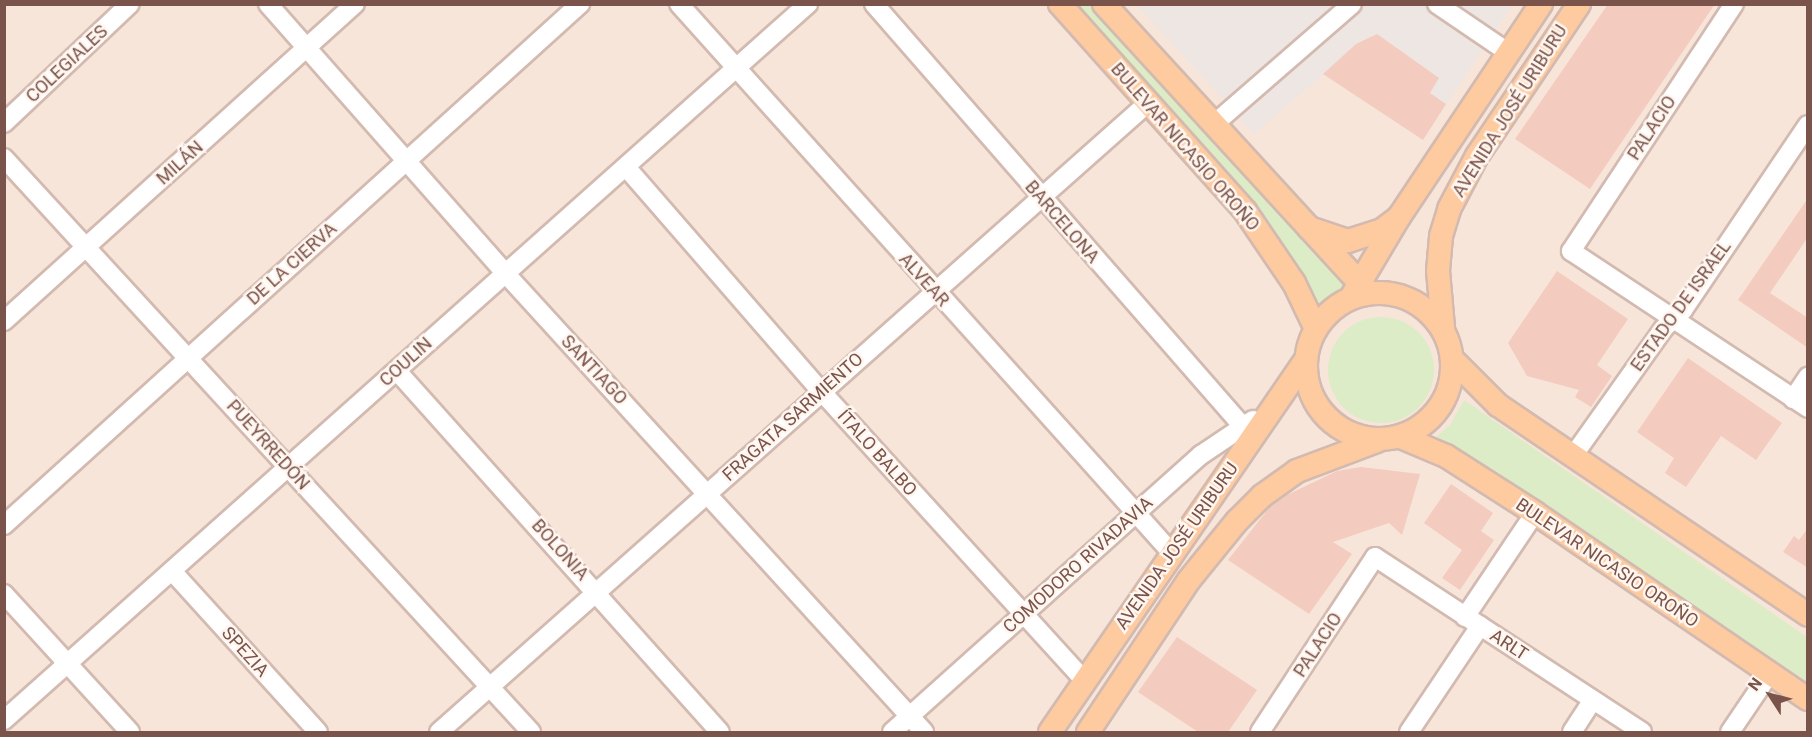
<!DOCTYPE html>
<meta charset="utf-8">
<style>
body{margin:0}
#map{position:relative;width:1812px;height:737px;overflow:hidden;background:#fdf2e9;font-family:Roboto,sans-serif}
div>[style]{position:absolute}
.residential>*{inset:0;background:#f8e5d9}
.industrial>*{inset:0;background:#eee6e2}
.green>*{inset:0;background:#dcecc6}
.round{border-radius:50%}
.building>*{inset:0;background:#f4cbbf}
.roads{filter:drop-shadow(2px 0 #d3bab0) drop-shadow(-2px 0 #d3bab0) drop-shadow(0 2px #d3bab0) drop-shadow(0 -2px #d3bab0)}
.minor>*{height:18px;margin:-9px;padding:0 9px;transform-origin:9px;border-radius:9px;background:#fff}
.major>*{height:22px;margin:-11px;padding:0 11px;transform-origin:11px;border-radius:11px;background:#feca9f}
.major>.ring{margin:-11px;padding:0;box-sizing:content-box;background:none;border:22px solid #feca9f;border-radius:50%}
span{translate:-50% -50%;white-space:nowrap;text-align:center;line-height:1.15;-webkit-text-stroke:5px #fff6f0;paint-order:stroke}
.street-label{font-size:18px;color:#7a534a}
.frame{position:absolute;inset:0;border:6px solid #7a534a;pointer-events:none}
.north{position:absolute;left:1740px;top:665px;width:60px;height:60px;-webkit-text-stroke:4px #fff6f0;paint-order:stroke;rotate:306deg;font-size:16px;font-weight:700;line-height:24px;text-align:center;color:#7a534a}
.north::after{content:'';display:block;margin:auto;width:21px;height:27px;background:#7a534a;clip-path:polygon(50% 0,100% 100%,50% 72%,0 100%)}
</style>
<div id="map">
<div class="residential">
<i style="clip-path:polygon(5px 5px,1807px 5px,1807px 732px,5px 732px)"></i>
</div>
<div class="industrial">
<i style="clip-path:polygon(1137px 5px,1512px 5px,1423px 140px,1324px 74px,1254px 134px)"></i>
</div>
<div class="green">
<i style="clip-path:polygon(1060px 5px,1104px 5px,1360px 283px,1351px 298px,1335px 307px,1316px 329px,1294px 283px)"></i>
<i class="round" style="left:1328px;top:317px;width:106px;height:106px"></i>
<i style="clip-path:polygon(1464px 400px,1807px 637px,1807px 682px,1492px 469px,1436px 437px,1450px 425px)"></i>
</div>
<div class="building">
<i style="clip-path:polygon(1608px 4px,1715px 4px,1590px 189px,1515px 139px)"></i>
<i style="clip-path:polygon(1377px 34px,1439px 78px,1430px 93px,1446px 104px,1423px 140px,1323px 74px,1356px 44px)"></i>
<i style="clip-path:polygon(1808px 198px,1808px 237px,1770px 293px,1808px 318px,1808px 348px,1738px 300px)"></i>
<i style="clip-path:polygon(1557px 271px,1628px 319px,1597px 365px,1612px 376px,1591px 407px,1575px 397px,1579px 390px,1527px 376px,1508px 343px)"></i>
<i style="clip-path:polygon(1688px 358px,1782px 423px,1756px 460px,1721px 436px,1686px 487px,1665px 473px,1674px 458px,1637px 432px)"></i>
<i style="clip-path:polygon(1361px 467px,1420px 474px,1402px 535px,1389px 523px,1333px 542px,1352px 554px,1309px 614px,1228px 560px,1269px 508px,1287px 495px,1337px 471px)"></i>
<i style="clip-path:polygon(1451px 484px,1493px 513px,1481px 531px,1494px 540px,1460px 590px,1442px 578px,1462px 550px,1424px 523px)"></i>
<i style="clip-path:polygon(1808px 528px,1808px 568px,1783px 552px,1794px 536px,1799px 540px)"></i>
<i style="clip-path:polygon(1177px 637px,1257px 690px,1228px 732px,1198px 732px,1138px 692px)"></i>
</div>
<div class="roads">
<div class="minor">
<i style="left:268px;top:4px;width:360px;rotate:48.6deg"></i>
<i style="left:506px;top:274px;width:620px;rotate:47.61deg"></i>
<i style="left:679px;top:4px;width:736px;rotate:48.08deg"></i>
<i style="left:874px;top:4px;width:575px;rotate:48.88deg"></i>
<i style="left:1437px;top:4px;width:87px;rotate:34.2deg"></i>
<i style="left:1734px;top:4px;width:296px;rotate:123.4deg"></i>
<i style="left:1571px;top:251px;width:284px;rotate:33.5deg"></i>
<i style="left:4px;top:123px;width:173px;rotate:-43.4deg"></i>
<i style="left:1213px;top:125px;width:184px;rotate:-41deg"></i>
<i style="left:4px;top:158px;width:779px;rotate:47.44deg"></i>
<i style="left:626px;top:167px;width:297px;rotate:49deg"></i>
<i style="left:821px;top:391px;width:392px;rotate:47.7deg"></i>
<i style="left:4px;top:321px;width:473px;rotate:-42.1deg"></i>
<i style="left:397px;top:371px;width:484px;rotate:48.2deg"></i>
<i style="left:1793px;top:399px;width:27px;rotate:-56deg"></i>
<i style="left:1573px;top:456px;width:157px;rotate:-54.6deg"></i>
<i style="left:1664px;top:328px;width:26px;rotate:-43deg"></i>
<i style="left:1683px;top:310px;width:223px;rotate:-56deg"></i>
<i style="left:4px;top:525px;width:777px;rotate:-42.13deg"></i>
<i style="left:172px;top:571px;width:217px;rotate:47.8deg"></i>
<i style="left:4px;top:594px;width:187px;rotate:47.6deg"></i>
<i style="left:1465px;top:617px;width:125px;rotate:-56.1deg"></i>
<i style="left:4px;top:720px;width:1077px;rotate:-41.69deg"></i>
<i style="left:439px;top:732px;width:948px;rotate:-41.58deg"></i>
<i style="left:892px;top:732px;width:415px;rotate:-41.9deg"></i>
<i style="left:1201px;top:455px;width:63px;rotate:-33.9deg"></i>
<i style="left:1260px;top:732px;width:209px;rotate:-56.7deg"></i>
<i style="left:1375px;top:557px;width:319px;rotate:33.2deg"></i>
<i style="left:1409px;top:732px;width:128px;rotate:-56.2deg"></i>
<i style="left:1572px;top:732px;width:38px;rotate:-57deg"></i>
<i style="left:1730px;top:732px;width:71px;rotate:-55.9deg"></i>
</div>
<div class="major">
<i style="left:1060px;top:4px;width:278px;rotate:48.2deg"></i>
<i style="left:1245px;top:211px;width:87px;rotate:55.8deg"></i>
<i style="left:1294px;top:283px;width:51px;rotate:64.4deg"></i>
<i style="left:1104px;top:4px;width:392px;rotate:47.5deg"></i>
<i style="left:1309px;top:228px;width:41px;rotate:18.4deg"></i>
<i style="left:1348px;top:241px;width:36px;rotate:-18deg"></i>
<i style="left:1382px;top:230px;width:20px;rotate:-37deg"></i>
<i class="ring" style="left:1306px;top:293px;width:124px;height:124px"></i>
<i style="left:1352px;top:296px;width:92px;rotate:-59.3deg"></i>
<i style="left:1399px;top:217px;width:256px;rotate:-56.3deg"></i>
<i style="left:1443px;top:327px;width:56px;rotate:-95.1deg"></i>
<i style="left:1438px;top:271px;width:35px;rotate:-85deg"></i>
<i style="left:1441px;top:236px;width:28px;rotate:-73deg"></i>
<i style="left:1449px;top:209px;width:60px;rotate:-62.2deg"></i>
<i style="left:1477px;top:156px;width:183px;rotate:-56.1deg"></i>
<i style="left:1453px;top:360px;width:64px;rotate:45deg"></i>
<i style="left:1498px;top:405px;width:374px;rotate:34.1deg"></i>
<i style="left:1401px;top:437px;width:49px;rotate:22.9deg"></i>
<i style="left:1446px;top:456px;width:106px;rotate:32.6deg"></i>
<i style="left:1535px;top:513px;width:330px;rotate:34.3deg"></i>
<i style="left:1050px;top:732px;width:452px;rotate:-55.5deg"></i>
<i style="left:1088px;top:732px;width:182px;rotate:-56.4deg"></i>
<i style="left:1189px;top:580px;width:76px;rotate:-50.9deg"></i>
<i style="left:1237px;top:521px;width:35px;rotate:-45deg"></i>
<i style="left:1262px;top:496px;width:43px;rotate:-35.5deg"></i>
<i style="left:1297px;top:471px;width:85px;rotate:-20.6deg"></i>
</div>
</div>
<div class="street-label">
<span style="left:67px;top:64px;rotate:-43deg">COLEGIALES</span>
<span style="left:1510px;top:111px;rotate:-58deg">AVENIDA JOSÉ URIBURU</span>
<span style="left:1652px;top:128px;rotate:-57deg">PALACIO</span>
<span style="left:1185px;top:147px;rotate:49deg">BULEVAR NICASIO OROÑO</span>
<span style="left:180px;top:163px;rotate:-42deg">MILÁN</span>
<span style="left:1062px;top:222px;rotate:49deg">BARCELONA</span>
<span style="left:292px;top:264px;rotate:-42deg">DE LA CIERVA</span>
<span style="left:924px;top:280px;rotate:48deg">ALVEAR</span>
<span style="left:1681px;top:306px;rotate:-54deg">ESTADO DE ISRAEL</span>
<span style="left:406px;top:362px;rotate:-42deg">COULIN</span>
<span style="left:594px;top:370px;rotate:47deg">SANTIAGO</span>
<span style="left:793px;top:417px;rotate:-42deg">FRAGATA SARMIENTO</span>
<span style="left:268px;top:445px;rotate:48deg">PUEYRREDÓN</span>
<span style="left:877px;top:453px;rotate:48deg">ÍTALO BALBO</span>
<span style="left:1177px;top:546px;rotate:-55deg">AVENIDA JOSÉ URIBURU</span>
<span style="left:560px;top:550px;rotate:48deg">BOLONIA</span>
<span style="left:1607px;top:563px;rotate:34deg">BULEVAR NICASIO OROÑO</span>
<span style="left:1078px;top:565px;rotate:-42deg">COMODORO RIVADAVIA</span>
<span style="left:1318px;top:645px;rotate:-57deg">PALACIO</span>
<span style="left:1509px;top:645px;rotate:33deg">ARLT</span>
<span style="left:245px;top:652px;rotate:48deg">SPEZIA</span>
</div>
<div class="frame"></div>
<div class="north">N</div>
</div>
